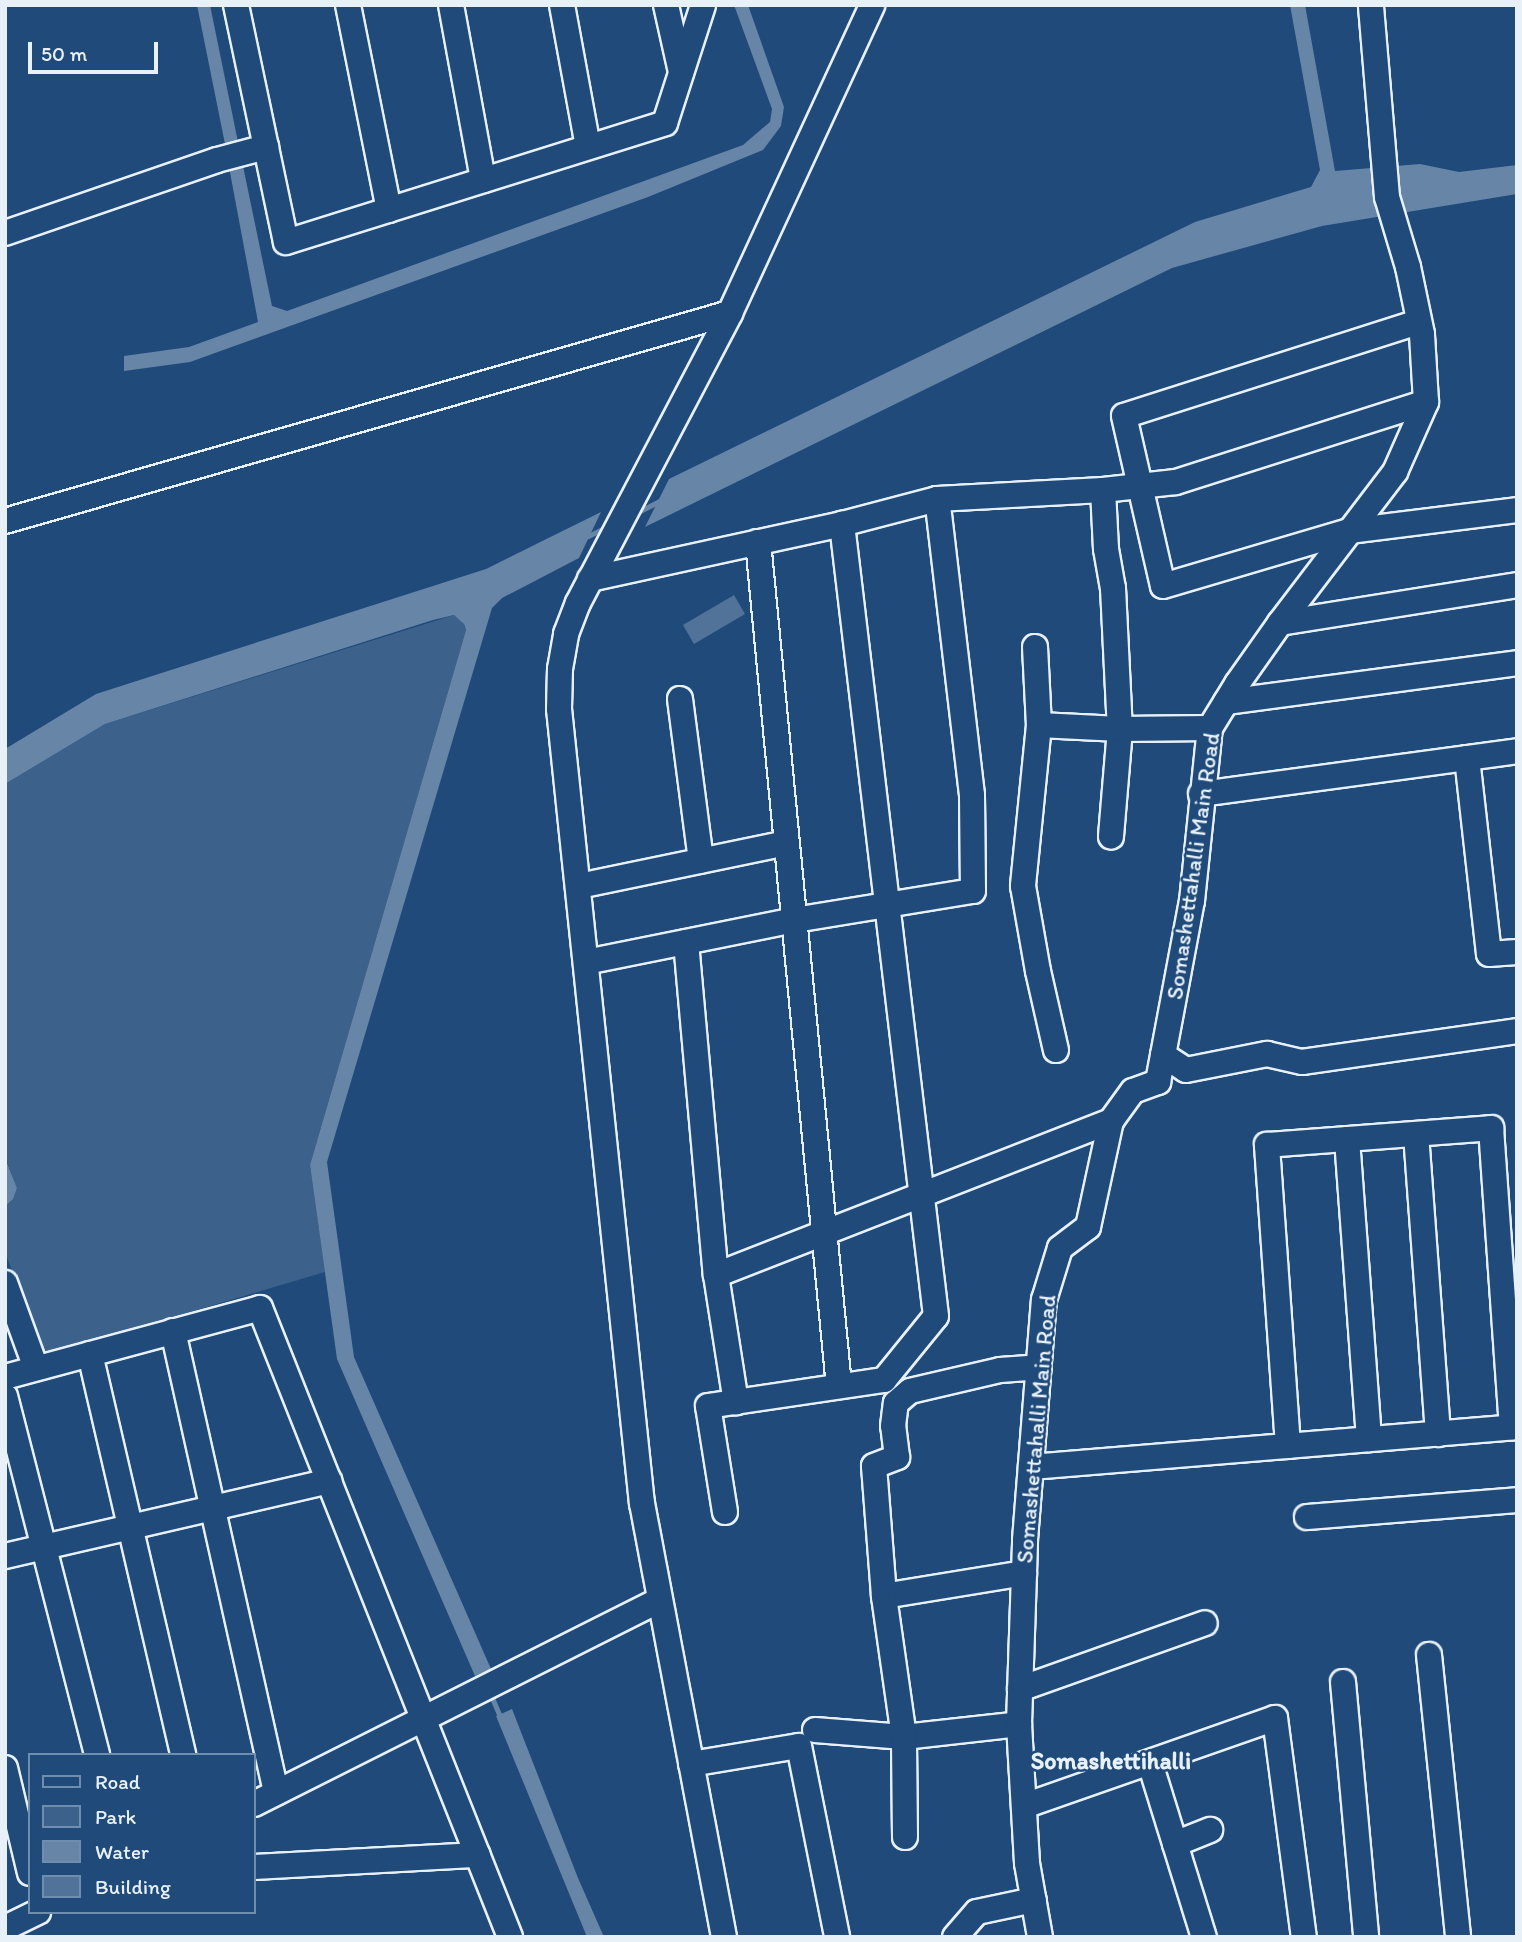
<!DOCTYPE html>
<style>
body{margin:0}
#map{position:relative;width:1522px;height:1942px;overflow:hidden;background:#1f4a7a;font-family:Itim,sans-serif}
div>[style]{position:absolute}
.green>*{inset:0;background:#3c628c}
.water>*{inset:0;background:#6685a7}
.stream>*{height:5px;margin:-2.5px;padding:0 2.5px;transform-origin:2.5px;border-radius:2.5px;background:#6685a7}
.building>*{inset:0;background:#517399}
.roads{filter:drop-shadow(2px 0 #e8f1f8) drop-shadow(-2px 0 #e8f1f8) drop-shadow(0 2px #e8f1f8) drop-shadow(0 -2px #e8f1f8)}
.minor>*{height:24px;margin:-12px;padding:0 12px;transform-origin:12px;border-radius:12px;background:#1f4a7a}
span{translate:-50% -50%;white-space:nowrap;text-align:center;line-height:1.15;-webkit-text-stroke:5px #1f4a7a;paint-order:stroke}
.street-label{font-size:23px;color:#e8f1f8}
.neighbourhood-label{font-size:24px;color:#e8f1f8;font-weight:700}
.frame{position:absolute;inset:0;border:7px solid #e8f1f8;pointer-events:none}
.legend{position:absolute;left:28px;top:1753px;width:228px;height:161px;box-sizing:border-box;background:#1f4a7a;border:2px solid #6f8dac;margin:0;padding:9px 12px;list-style:none;font-size:21px;color:#e8f1f8}
.legend li{display:flex;align-items:center;gap:14px;height:35px}
.legend b{width:35px;border:2px solid #6f8dac}
.scale{position:absolute;left:28px;top:42px;width:130px;height:32px;box-sizing:border-box;border:4px solid #e8f1f8;border-top:0;padding-left:9px;font-size:21px;line-height:24px;white-space:nowrap;color:#e8f1f8;-webkit-text-stroke:5px #1f4a7a;paint-order:stroke}
</style>
<div id="map">
<div class="green">
<i style="clip-path:polygon(454px 615px,462px 620px,466px 630px,310px 1165px,325px 1272px,44px 1355px,5px 1252px,5px 1206px,17px 1188px,5px 1157px,5px 784px,105px 724px)"></i>
</div>
<div class="water">
<i style="clip-path:polygon(197px 5px,210px 5px,238px 142px,225px 144px)"></i>
<i style="clip-path:polygon(734px 5px,748px 5px,784px 107px,781px 126px,763px 150px,648px 197px,190px 362px,124px 371px,124px 356px,189px 347px,258px 322px,229px 167px,243px 166px,272px 306px,287px 311px,743px 145px,770px 122px,772px 109px)"></i>
<i style="clip-path:polygon(1290px 5px,1305px 5px,1335px 171px,1420px 164px,1459px 172px,1517px 165px,1517px 194px,1322px 226px,1172px 268px,645px 527px,669px 479px,1195px 222px,1311px 187px,1320px 170px)"></i>
<i style="clip-path:polygon(601px 512px,579px 558px,502px 598px,492px 608px,327px 1162px,354px 1357px,491px 1669px,475px 1676px,337px 1359px,310px 1165px,466px 630px,464px 624px,454px 615px,433px 620px,105px 724px,5px 784px,5px 749px,96px 694px,486px 569px)"></i>
<i style="clip-path:polygon(5px 1158px,17px 1188px,13px 1199px,5px 1206px)"></i>
<i style="clip-path:polygon(512px 1709px,578px 1878px,604px 1937px,587px 1937px,496px 1716px)"></i>
</div>
<div class="stream">
<i style="left:636px;top:513px;width:29px;rotate:-27deg"></i>
<i style="left:586px;top:537px;width:25px;rotate:-26deg"></i>
<i style="left:490px;top:1693px;width:28px;rotate:67deg"></i>
</div>
<div class="building">
<i style="clip-path:polygon(734px 595px,745px 614px,694px 644px,683px 625px)"></i>
</div>
<div class="roads">
<div class="minor">
<i style="left:236px;top:5px;width:242px;rotate:78.1deg"></i>
<i style="left:286px;top:242px;width:397px;rotate:-17.4deg"></i>
<i style="left:665px;top:123px;width:124px;rotate:-72.1deg"></i>
<i style="left:348px;top:5px;width:209px;rotate:78.7deg"></i>
<i style="left:451px;top:5px;width:178px;rotate:79.6deg"></i>
<i style="left:562px;top:5px;width:144px;rotate:79.6deg"></i>
<i style="left:666px;top:5px;width:69px;rotate:77.4deg"></i>
<i style="left:5px;top:233px;width:224px;rotate:-19deg"></i>
<i style="left:217px;top:160px;width:51px;rotate:-14.9deg"></i>
<i style="left:1415px;top:323px;width:305px;rotate:162.3deg"></i>
<i style="left:1124px;top:416px;width:174px;rotate:77.1deg"></i>
<i style="left:1163px;top:586px;width:194px;rotate:-16.5deg"></i>
<i style="left:1349px;top:531px;width:169px;rotate:-7.1deg"></i>
<i style="left:1103px;top:490px;width:59px;rotate:87.1deg"></i>
<i style="left:1106px;top:549px;width:40px;rotate:80deg"></i>
<i style="left:1113px;top:588px;width:141px;rotate:87.2deg"></i>
<i style="left:1120px;top:729px;width:108px;rotate:94.8deg"></i>
<i style="left:5px;top:521px;width:754px;rotate:-16.01deg"></i>
<i style="left:758px;top:542px;width:848px;rotate:84.52deg"></i>
<i style="left:590px;top:579px;width:258px;rotate:-12.3deg"></i>
<i style="left:842px;top:524px;width:98px;rotate:-14.7deg"></i>
<i style="left:937px;top:499px;width:166px;rotate:-3.1deg"></i>
<i style="left:1103px;top:490px;width:73px;rotate:-6.3deg"></i>
<i style="left:1176px;top:482px;width:262px;rotate:-17.7deg"></i>
<i style="left:1280px;top:623px;width:240px;rotate:-9.1deg"></i>
<i style="left:1035px;top:647px;width:78px;rotate:87.1deg"></i>
<i style="left:1039px;top:725px;width:162px;rotate:95.7deg"></i>
<i style="left:1023px;top:886px;width:86px;rotate:80deg"></i>
<i style="left:1038px;top:971px;width:81px;rotate:77.2deg"></i>
<i style="left:680px;top:699px;width:163px;rotate:82.6deg"></i>
<i style="left:1226px;top:702px;width:294px;rotate:-7.6deg"></i>
<i style="left:1039px;top:725px;width:81px;rotate:2.8deg"></i>
<i style="left:1120px;top:729px;width:90px;rotate:-0.6deg"></i>
<i style="left:1467px;top:758px;width:197px;rotate:83.6deg"></i>
<i style="left:1489px;top:954px;width:28px;rotate:-4deg"></i>
<i style="left:1201px;top:794px;width:319px;rotate:-7.7deg"></i>
<i style="left:579px;top:886px;width:212px;rotate:-11.7deg"></i>
<i style="left:686px;top:942px;width:334px;rotate:84.9deg"></i>
<i style="left:716px;top:1275px;width:129px;rotate:81.1deg"></i>
<i style="left:586px;top:962px;width:213px;rotate:-11.4deg"></i>
<i style="left:795px;top:920px;width:180px;rotate:-9.3deg"></i>
<i style="left:973px;top:891px;width:96px;rotate:-90.6deg"></i>
<i style="left:972px;top:795px;width:298px;rotate:-96.7deg"></i>
<i style="left:1163px;top:1055px;width:27px;rotate:33deg"></i>
<i style="left:1186px;top:1070px;width:83px;rotate:-11.2deg"></i>
<i style="left:1267px;top:1054px;width:36px;rotate:13deg"></i>
<i style="left:1302px;top:1062px;width:217px;rotate:-8.2deg"></i>
<i style="left:1416px;top:1134px;width:301px;rotate:85.8deg"></i>
<i style="left:1347px;top:1139px;width:301px;rotate:85.8deg"></i>
<i style="left:716px;top:1275px;width:424px;rotate:-21.3deg"></i>
<i style="left:5px;top:1283px;width:90px;rotate:70deg"></i>
<i style="left:173px;top:1331px;width:473px;rotate:77.4deg"></i>
<i style="left:90px;top:1354px;width:412px;rotate:76.9deg"></i>
<i style="left:5px;top:1377px;width:264px;rotate:-15.1deg"></i>
<i style="left:260px;top:1308px;width:677px;rotate:68.32deg"></i>
<i style="left:5px;top:1396px;width:371px;rotate:75.6deg"></i>
<i style="left:1288px;top:1446px;width:302px;rotate:-94deg"></i>
<i style="left:1267px;top:1145px;width:225px;rotate:-4.3deg"></i>
<i style="left:1491px;top:1128px;width:300px;rotate:86deg"></i>
<i style="left:1031px;top:1467px;width:488px;rotate:-4.7deg"></i>
<i style="left:725px;top:1512px;width:107px;rotate:-99.1deg"></i>
<i style="left:708px;top:1406px;width:178px;rotate:-8.4deg"></i>
<i style="left:884px;top:1380px;width:82px;rotate:-50.9deg"></i>
<i style="left:936px;top:1316px;width:798px;rotate:-96.77deg"></i>
<i style="left:1307px;top:1517px;width:211px;rotate:-4.6deg"></i>
<i style="left:5px;top:1556px;width:333px;rotate:-13deg"></i>
<i style="left:884px;top:1596px;width:142px;rotate:-9.3deg"></i>
<i style="left:1429px;top:1655px;width:283px;rotate:84.1deg"></i>
<i style="left:1343px;top:1682px;width:256px;rotate:84.8deg"></i>
<i style="left:1020px;top:1689px;width:196px;rotate:-19.6deg"></i>
<i style="left:815px;top:1730px;width:89px;rotate:4.5deg"></i>
<i style="left:904px;top:1737px;width:116px;rotate:-6.4deg"></i>
<i style="left:1150px;top:1763px;width:182px;rotate:72.8deg"></i>
<i style="left:691px;top:1764px;width:109px;rotate:-9.5deg"></i>
<i style="left:799px;top:1746px;width:195px;rotate:78.7deg"></i>
<i style="left:5px;top:1768px;width:108px;rotate:76.6deg"></i>
<i style="left:254px;top:1804px;width:454px;rotate:-26.7deg"></i>
<i style="left:1024px;top:1806px;width:266px;rotate:-19.3deg"></i>
<i style="left:1275px;top:1718px;width:221px;rotate:82.5deg"></i>
<i style="left:905px;top:1837px;width:100px;rotate:-90.6deg"></i>
<i style="left:904px;top:1737px;width:142px;rotate:-98.1deg"></i>
<i style="left:884px;top:1596px;width:130px;rotate:-94.4deg"></i>
<i style="left:874px;top:1466px;width:25px;rotate:-21deg"></i>
<i style="left:897px;top:1457px;width:31px;rotate:-97deg"></i>
<i style="left:893px;top:1426px;width:23px;rotate:-83deg"></i>
<i style="left:896px;top:1403px;width:18px;rotate:-41deg"></i>
<i style="left:910px;top:1391px;width:92px;rotate:-13.1deg"></i>
<i style="left:1000px;top:1370px;width:39px;rotate:-4deg"></i>
<i style="left:1175px;top:1844px;width:38px;rotate:-22deg"></i>
<i style="left:254px;top:1867px;width:224px;rotate:-3.1deg"></i>
<i style="left:5px;top:1928px;width:37px;rotate:-26deg"></i>
<i style="left:724px;top:1937px;width:441px;rotate:-100.7deg"></i>
<i style="left:642px;top:1504px;width:799px;rotate:-95.96deg"></i>
<i style="left:559px;top:709px;width:40px;rotate:-88.6deg"></i>
<i style="left:560px;top:669px;width:36px;rotate:-80deg"></i>
<i style="left:566px;top:634px;width:33px;rotate:-69deg"></i>
<i style="left:578px;top:603px;width:327px;rotate:-62.3deg"></i>
<i style="left:730px;top:313px;width:339px;rotate:-65.2deg"></i>
<i style="left:955px;top:1937px;width:33px;rotate:-49deg"></i>
<i style="left:977px;top:1912px;width:58px;rotate:-11.9deg"></i>
<i style="left:1040px;top:1937px;width:75px;rotate:-100deg"></i>
<i style="left:1027px;top:1863px;width:139px;rotate:-93.3deg"></i>
<i style="left:1019px;top:1724px;width:184px;rotate:-88.1deg"></i>
<i style="left:1025px;top:1540px;width:241px;rotate:-85.5deg"></i>
<i style="left:1044px;top:1300px;width:54px;rotate:-72.9deg"></i>
<i style="left:1060px;top:1248px;width:35px;rotate:-37deg"></i>
<i style="left:1088px;top:1227px;width:108px;rotate:-77.8deg"></i>
<i style="left:1111px;top:1121px;width:37px;rotate:-54deg"></i>
<i style="left:1133px;top:1091px;width:27px;rotate:-20deg"></i>
<i style="left:1158px;top:1082px;width:184px;rotate:-79.4deg"></i>
<i style="left:1192px;top:901px;width:174px;rotate:-84.1deg"></i>
<i style="left:1210px;top:728px;width:52px;rotate:-58.5deg"></i>
<i style="left:1237px;top:684px;width:75px;rotate:-54.8deg"></i>
<i style="left:1280px;top:623px;width:190px;rotate:-52.7deg"></i>
<i style="left:1395px;top:472px;width:77px;rotate:-66.1deg"></i>
<i style="left:1426px;top:402px;width:68px;rotate:-93.4deg"></i>
<i style="left:1422px;top:334px;width:68px;rotate:-101.8deg"></i>
<i style="left:1408px;top:267px;width:73px;rotate:-106.7deg"></i>
<i style="left:1387px;top:197px;width:193px;rotate:-94.8deg"></i>
</div>
</div>
<div class="street-label">
<span style="left:1193px;top:866px;rotate:-82deg">Somashettahalli Main Road</span>
<span style="left:1036px;top:1429px;rotate:-85deg">Somashettahalli Main Road</span>
</div>
<div class="neighbourhood-label">
<span style="left:1111px;top:1761px">Somashettihalli</span>
</div>
<div class="frame"></div>
<ul class="legend">
<li><b style="height:9px;background:#1f4a7a"></b>Road</li>
<li><b style="height:19px;background:#3c628c"></b>Park</li>
<li><b style="height:19px;background:#6685a7"></b>Water</li>
<li><b style="height:19px;background:#517399"></b>Building</li>
</ul>
<div class="scale">50 m</div>
</div>
